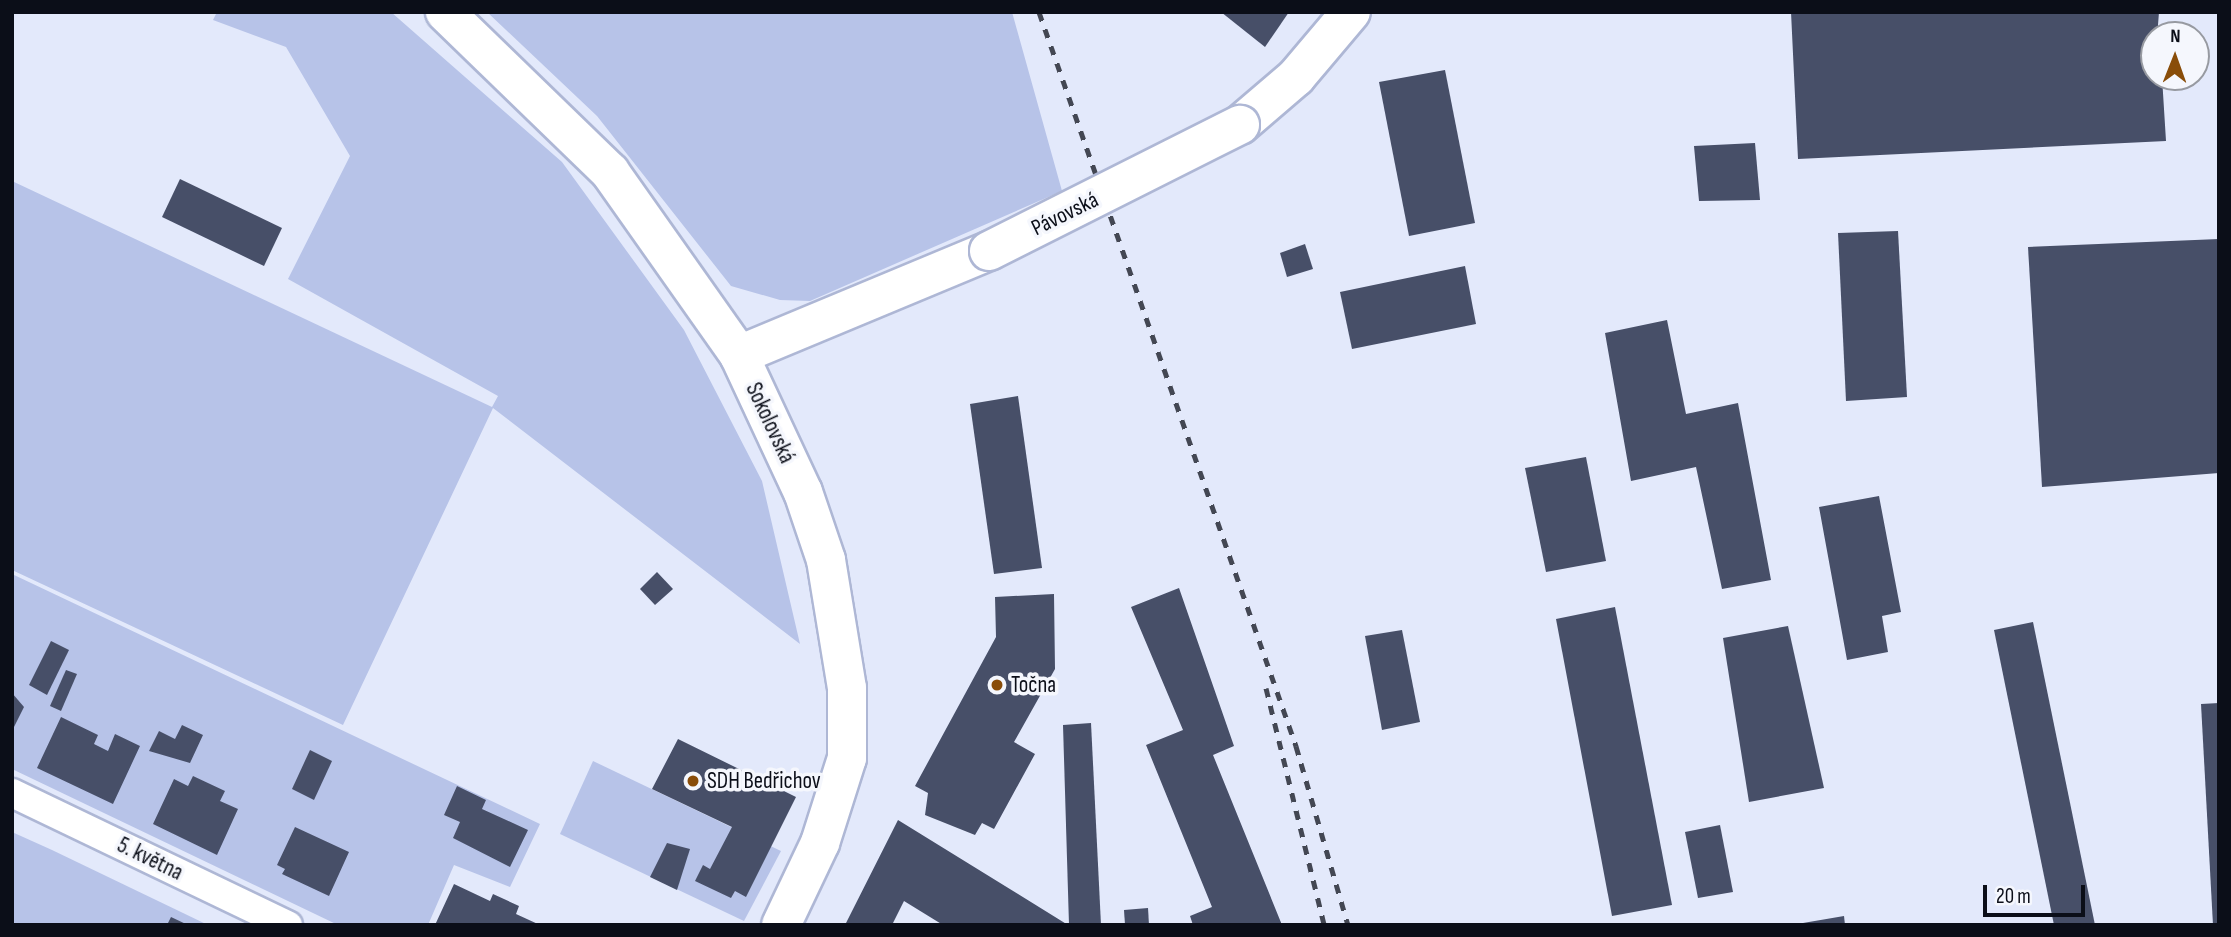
<!DOCTYPE html>
<meta charset="utf-8">
<style>
body{margin:0}
#map{position:relative;width:2231px;height:937px;overflow:hidden;background:#e3e9fb;font-family:"Sofia Sans Condensed",sans-serif}
div>[style]{position:absolute}
.green>*{inset:0;background:#b7c3e8}
.building>*{inset:0;background:#474f68}
.roads{filter:drop-shadow(2px 0 #aeb7d5) drop-shadow(-2px 0 #aeb7d5) drop-shadow(0 2px #aeb7d5) drop-shadow(0 -2px #aeb7d5)}
.street>*{height:28px;margin:-14px;padding:0 14px;transform-origin:14px;border-radius:14px;background:#fff}
.secondary>*{height:38px;margin:-19px;padding:0 19px;transform-origin:19px;border-radius:19px;background:#fff}
.rail>*{height:5px;margin-top:-2.5px;transform-origin:0;background:repeating-linear-gradient(90deg,#434753 0 9px,transparent 0 18px)}
.bridges{filter:drop-shadow(2px 0 #aeb7d5) drop-shadow(-2px 0 #aeb7d5) drop-shadow(0 2px #aeb7d5) drop-shadow(0 -2px #aeb7d5)}
.secondary-bridge>*{height:38px;margin:-19px;padding:0 19px;transform-origin:19px;border-radius:19px;background:#fff}
.dots>*{width:19px;height:19px;translate:-50% -50%;box-sizing:border-box;border:4px solid #f5f7fd;border-radius:50%}
span{translate:-50% -50%;white-space:nowrap;text-align:center;line-height:1.15;-webkit-text-stroke:7px #f5f7fd;paint-order:stroke}
.street-label{font-size:23px;color:#0b0e18}
.poi-label{font-size:23px;color:#0b0e18}
.left{translate:0 -50%;text-align:left}
.frame{position:absolute;inset:0;border:14px solid #0b0e18;pointer-events:none}
.north{position:absolute;left:2140px;top:21px;width:70px;height:70px;box-sizing:border-box;background:#f5f7fd;border:2px solid #979aa1;border-radius:50%;rotate:1deg;font-size:19px;font-weight:700;line-height:28px;text-align:center;color:#0b0e18}
.north::after{content:'';display:block;margin:auto;width:24px;height:32px;background:#894d09;clip-path:polygon(50% 0,100% 100%,50% 72%,0 100%)}
.scale{position:absolute;left:1983px;top:885px;width:102px;height:32px;box-sizing:border-box;border:4px solid #0b0e18;border-top:0;padding-left:9px;font-size:21px;line-height:24px;white-space:nowrap;color:#0b0e18;-webkit-text-stroke:5px #f5f7fd;paint-order:stroke}
</style>
<div id="map">
<div class="green">
<i style="clip-path:polygon(217px 12px,391px 12px,562px 162px,684px 330px,762px 481px,800px 644px,493px 408px,343px 725px,12px 570px,12px 181px,492px 407px,498px 396px,288px 279px,350px 156px,286px 47px,213px 20px)"></i>
<i style="clip-path:polygon(487px 12px,1012px 12px,1062px 191px,810px 301px,780px 300px,731px 286px,597px 116px)"></i>
<i style="clip-path:polygon(12px 574px,540px 824px,510px 887px,454px 865px,428px 925px,338px 925px,12px 769px)"></i>
<i style="clip-path:polygon(593px 761px,781px 851px,744px 921px,560px 834px)"></i>
<i style="clip-path:polygon(12px 832px,52px 850px,208px 925px,12px 925px)"></i>
</div>
<div class="building">
<i style="clip-path:polygon(1221px 12px,1289px 12px,1265px 47px)"></i>
<i style="clip-path:polygon(1791px 12px,2159px 12px,2154px 77px,2162px 77px,2166px 141px,1798px 159px)"></i>
<i style="clip-path:polygon(1445px 70px,1475px 223px,1409px 236px,1379px 82px)"></i>
<i style="clip-path:polygon(1755px 143px,1760px 200px,1699px 201px,1694px 146px)"></i>
<i style="clip-path:polygon(180px 179px,282px 228px,264px 266px,162px 217px)"></i>
<i style="clip-path:polygon(1898px 231px,1907px 397px,1846px 401px,1838px 233px)"></i>
<i style="clip-path:polygon(2219px 239px,2219px 473px,2042px 487px,2028px 247px)"></i>
<i style="clip-path:polygon(1305px 244px,1313px 269px,1287px 277px,1280px 253px)"></i>
<i style="clip-path:polygon(1465px 266px,1476px 324px,1352px 349px,1340px 292px)"></i>
<i style="clip-path:polygon(1667px 320px,1686px 414px,1738px 403px,1771px 580px,1722px 589px,1696px 467px,1631px 481px,1605px 333px)"></i>
<i style="clip-path:polygon(1018px 396px,1042px 568px,994px 574px,970px 404px)"></i>
<i style="clip-path:polygon(1586px 457px,1606px 561px,1546px 572px,1525px 468px)"></i>
<i style="clip-path:polygon(1879px 496px,1901px 612px,1882px 616px,1888px 652px,1847px 660px,1819px 507px)"></i>
<i style="clip-path:polygon(657px 572px,673px 589px,655px 605px,640px 589px)"></i>
<i style="clip-path:polygon(1179px 588px,1234px 746px,1213px 755px,1282px 925px,1193px 925px,1190px 916px,1212px 907px,1146px 745px,1183px 730px,1131px 607px)"></i>
<i style="clip-path:polygon(1054px 594px,1055px 669px,1014px 742px,1035px 754px,994px 829px,982px 823px,975px 835px,925px 815px,928px 793px,915px 786px,996px 637px,995px 597px)"></i>
<i style="clip-path:polygon(1615px 607px,1672px 905px,1612px 916px,1556px 619px)"></i>
<i style="clip-path:polygon(2033px 622px,2095px 925px,2054px 925px,1994px 630px)"></i>
<i style="clip-path:polygon(1788px 626px,1824px 788px,1749px 802px,1723px 638px)"></i>
<i style="clip-path:polygon(1402px 630px,1420px 722px,1382px 730px,1365px 636px)"></i>
<i style="clip-path:polygon(51px 641px,69px 650px,47px 695px,29px 685px)"></i>
<i style="clip-path:polygon(66px 670px,77px 674px,61px 711px,50px 706px)"></i>
<i style="clip-path:polygon(12px 693px,24px 707px,12px 731px)"></i>
<i style="clip-path:polygon(2219px 703px,2219px 925px,2213px 925px,2201px 704px)"></i>
<i style="clip-path:polygon(61px 717px,98px 735px,94px 744px,108px 751px,115px 734px,140px 746px,113px 804px,37px 768px)"></i>
<i style="clip-path:polygon(1091px 723px,1101px 925px,1069px 925px,1063px 725px)"></i>
<i style="clip-path:polygon(182px 725px,203px 735px,190px 763px,149px 751px,159px 731px,175px 739px)"></i>
<i style="clip-path:polygon(678px 739px,796px 797px,746px 897px,735px 891px,731px 898px,695px 881px,703px 865px,710px 869px,732px 827px,652px 789px)"></i>
<i style="clip-path:polygon(310px 750px,332px 761px,314px 800px,292px 789px)"></i>
<i style="clip-path:polygon(193px 776px,225px 791px,220px 801px,238px 809px,217px 855px,153px 824px,174px 779px,188px 786px)"></i>
<i style="clip-path:polygon(457px 786px,486px 800px,482px 809px,528px 830px,510px 867px,453px 838px,460px 822px,444px 815px)"></i>
<i style="clip-path:polygon(898px 820px,1005px 886px,1068px 925px,943px 925px,904px 901px,892px 925px,845px 925px)"></i>
<i style="clip-path:polygon(1720px 825px,1733px 892px,1698px 898px,1685px 832px)"></i>
<i style="clip-path:polygon(295px 827px,349px 852px,329px 896px,282px 874px,285px 869px,277px 865px)"></i>
<i style="clip-path:polygon(667px 843px,690px 849px,677px 890px,650px 877px)"></i>
<i style="clip-path:polygon(454px 884px,490px 901px,493px 894px,519px 906px,516px 914px,540px 925px,435px 925px)"></i>
<i style="clip-path:polygon(1148px 908px,1149px 925px,1125px 925px,1124px 910px)"></i>
<i style="clip-path:polygon(1844px 916px,1845px 925px,1803px 925px,1803px 923px)"></i>
<i style="clip-path:polygon(171px 917px,188px 925px,167px 925px)"></i>
</div>
<div class="roads">
<div class="street">
<i style="left:12px;top:793px;width:306px;rotate:25.6deg"></i>
</div>
<div class="secondary">
<i style="left:445px;top:12px;width:230px;rotate:44.1deg"></i>
<i style="left:610px;top:172px;width:224px;rotate:54.8deg"></i>
<i style="left:739px;top:355px;width:151px;rotate:65deg"></i>
<i style="left:803px;top:492px;width:72px;rotate:71.3deg"></i>
<i style="left:826px;top:560px;width:130px;rotate:80.7deg"></i>
<i style="left:847px;top:688px;width:70px;rotate:90deg"></i>
<i style="left:847px;top:758px;width:89px;rotate:107.6deg"></i>
<i style="left:820px;top:843px;width:91px;rotate:115.4deg"></i>
<i style="left:1240px;top:125px;width:74px;rotate:-40.6deg"></i>
<i style="left:1296px;top:77px;width:85px;rotate:-49.8deg"></i>
<i style="left:739px;top:355px;width:271px;rotate:-22.6deg"></i>
</div>
</div>
<div class="rail">
<i style="left:1039px;top:12px;width:778px;rotate:70.7deg"></i>
<i style="left:1296px;top:746px;width:186px;rotate:73.8deg"></i>
<i style="left:1266px;top:688px;width:244px;rotate:76.2deg"></i>
</div>
<div class="bridges">
<div class="secondary-bridge">
<i style="left:989px;top:251px;width:281px;rotate:-26.7deg"></i>
</div>
</div>
<div class="dots">
<i style="left:997px;top:685px;background:#894d09"></i>
<i style="left:693px;top:781px;background:#894d09"></i>
</div>
<div class="street-label">
<span style="left:1065px;top:214px;rotate:-26deg">Pávovská</span>
<span style="left:770px;top:423px;rotate:65deg">Sokolovská</span>
<span style="left:150px;top:859px;rotate:26deg">5. května</span>
</div>
<div class="poi-label">
<span class="left" style="left:1011px;top:685px">Točna</span>
<span class="left" style="left:707px;top:781px">SDH Bedřichov</span>
</div>
<div class="frame"></div>
<div class="north">N</div>
<div class="scale">20 m</div>
</div>
